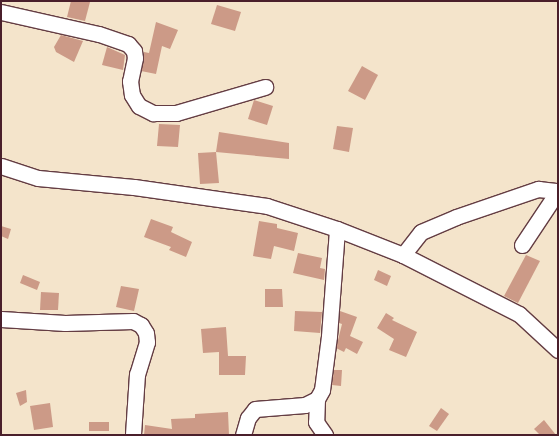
<!DOCTYPE html>
<style>
body{margin:0}
#map{position:relative;width:559px;height:436px;overflow:hidden;background:#f4e4cb;font-family:"Patrick Hand",sans-serif}
div>[style]{position:absolute}
.building>*{inset:0;background:#cc9a87}
.roads{filter:drop-shadow(1px 0 #643d43) drop-shadow(-1px 0 #643d43) drop-shadow(0 1px #643d43) drop-shadow(0 -1px #643d43)}
.minor>*{height:15px;margin:-7.5px;padding:0 7.5px;transform-origin:7.5px;border-radius:7.5px;background:#fff}
span{translate:-50% -50%;white-space:nowrap;text-align:center;line-height:1.15;-webkit-text-stroke:3.5px #fff;paint-order:stroke}
.frame{position:absolute;inset:0;border:2px solid #4a1f2b;pointer-events:none}
</style>
<div id="map">
<div class="building">
<i style="clip-path:polygon(71px 1px,90px 2px,85px 21px,67px 17px)"></i>
<i style="clip-path:polygon(217px 5px,241px 12px,235px 31px,211px 24px)"></i>
<i style="clip-path:polygon(156px 22px,178px 30px,170px 49px,162px 46px,156px 74px,141px 71px,144px 52px,149px 53px)"></i>
<i style="clip-path:polygon(61px 35px,83px 41px,74px 62px,56px 52px,54px 47px)"></i>
<i style="clip-path:polygon(107px 47px,125px 55px,123px 70px,102px 65px)"></i>
<i style="clip-path:polygon(362px 66px,378px 75px,365px 100px,348px 91px)"></i>
<i style="clip-path:polygon(254px 100px,273px 106px,267px 125px,248px 119px)"></i>
<i style="clip-path:polygon(159px 124px,180px 125px,178px 147px,157px 146px)"></i>
<i style="clip-path:polygon(337px 126px,353px 128px,349px 152px,333px 149px)"></i>
<i style="clip-path:polygon(219px 132px,289px 143px,289px 159px,216px 152px)"></i>
<i style="clip-path:polygon(216px 152px,219px 183px,200px 184px,198px 153px)"></i>
<i style="clip-path:polygon(151px 219px,173px 227px,171px 232px,192px 242px,186px 257px,169px 250px,171px 247px,144px 237px)"></i>
<i style="clip-path:polygon(259px 221px,277px 224px,277px 228px,298px 233px,294px 251px,274px 246px,271px 259px,253px 256px)"></i>
<i style="clip-path:polygon(1px 226px,11px 229px,8px 239px,1px 236px)"></i>
<i style="clip-path:polygon(298px 253px,322px 258px,320px 268px,325px 269px,324px 280px,293px 273px)"></i>
<i style="clip-path:polygon(526px 255px,540px 261px,518px 303px,504px 296px)"></i>
<i style="clip-path:polygon(378px 270px,391px 276px,387px 286px,374px 280px)"></i>
<i style="clip-path:polygon(23px 275px,40px 282px,37px 290px,20px 283px)"></i>
<i style="clip-path:polygon(121px 286px,139px 289px,134px 311px,116px 307px)"></i>
<i style="clip-path:polygon(265px 289px,282px 289px,283px 307px,265px 307px)"></i>
<i style="clip-path:polygon(41px 292px,59px 293px,58px 310px,40px 310px)"></i>
<i style="clip-path:polygon(295px 311px,322px 312px,320px 333px,294px 331px)"></i>
<i style="clip-path:polygon(340px 311px,357px 317px,350px 336px,363px 342px,357px 354px,346px 348px,344px 352px,336px 348px,342px 324px,339px 323px)"></i>
<i style="clip-path:polygon(386px 313px,394px 318px,392px 320px,417px 332px,406px 357px,389px 350px,394px 339px,377px 328px)"></i>
<i style="clip-path:polygon(226px 327px,228px 356px,246px 356px,245px 375px,219px 375px,219px 352px,203px 353px,201px 329px)"></i>
<i style="clip-path:polygon(334px 370px,342px 370px,341px 386px,332px 385px)"></i>
<i style="clip-path:polygon(26px 390px,27px 402px,20px 406px,16px 393px)"></i>
<i style="clip-path:polygon(50px 403px,53px 427px,34px 430px,30px 406px)"></i>
<i style="clip-path:polygon(441px 408px,449px 414px,437px 431px,429px 426px)"></i>
<i style="clip-path:polygon(228px 412px,229px 435px,144px 435px,145px 425px,172px 429px,171px 419px,195px 418px,195px 414px)"></i>
<i style="clip-path:polygon(544px 420px,556px 435px,540px 435px,534px 429px)"></i>
<i style="clip-path:polygon(89px 422px,109px 422px,109px 431px,89px 431px)"></i>
</div>
<div class="roads">
<div class="minor">
<i style="left:1px;top:12px;width:100px;rotate:12.7deg"></i>
<i style="left:99px;top:34px;width:31px;rotate:19deg"></i>
<i style="left:128px;top:44px;width:9px;rotate:49deg"></i>
<i style="left:134px;top:51px;width:7px;rotate:82deg"></i>
<i style="left:135px;top:58px;width:24px;rotate:102deg"></i>
<i style="left:130px;top:81px;width:14px;rotate:82deg"></i>
<i style="left:132px;top:95px;width:13px;rotate:58deg"></i>
<i style="left:139px;top:106px;width:16px;rotate:27deg"></i>
<i style="left:153px;top:113px;width:23px"></i>
<i style="left:176px;top:113px;width:93px;rotate:-16.3deg"></i>
<i style="left:1px;top:166px;width:39px;rotate:18deg"></i>
<i style="left:38px;top:178px;width:96px;rotate:5.4deg"></i>
<i style="left:134px;top:187px;width:134px;rotate:8.1deg"></i>
<i style="left:267px;top:206px;width:74px;rotate:18.2deg"></i>
<i style="left:337px;top:229px;width:71px;rotate:21.5deg"></i>
<i style="left:403px;top:255px;width:130px;rotate:27deg"></i>
<i style="left:519px;top:314px;width:53px;rotate:42.7deg"></i>
<i style="left:522px;top:245px;width:65px;rotate:-56.3deg"></i>
<i style="left:403px;top:255px;width:29px;rotate:-52deg"></i>
<i style="left:421px;top:232px;width:38px;rotate:-23deg"></i>
<i style="left:456px;top:217px;width:87px;rotate:-18.9deg"></i>
<i style="left:538px;top:189px;width:20px;rotate:6deg"></i>
<i style="left:1px;top:319px;width:64px;rotate:3.6deg"></i>
<i style="left:65px;top:323px;width:68px;rotate:-1.7deg"></i>
<i style="left:133px;top:321px;width:9px;rotate:27deg"></i>
<i style="left:141px;top:325px;width:9px;rotate:58deg"></i>
<i style="left:146px;top:333px;width:9px;rotate:84deg"></i>
<i style="left:147px;top:342px;width:34px;rotate:107deg"></i>
<i style="left:137px;top:374px;width:61px;rotate:93.8deg"></i>
<i style="left:317px;top:399px;width:23px;rotate:92deg"></i>
<i style="left:316px;top:422px;width:16px;rotate:55deg"></i>
<i style="left:243px;top:435px;width:18px;rotate:-74deg"></i>
<i style="left:248px;top:418px;width:11px;rotate:-52deg"></i>
<i style="left:255px;top:409px;width:50px;rotate:-4.6deg"></i>
<i style="left:305px;top:405px;width:13px;rotate:-27deg"></i>
<i style="left:317px;top:399px;width:10px;rotate:-61deg"></i>
<i style="left:322px;top:390px;width:54px;rotate:-82.6deg"></i>
<i style="left:329px;top:336px;width:107px;rotate:-85.7deg"></i>
</div>
</div>
<div class="frame"></div>
</div>
